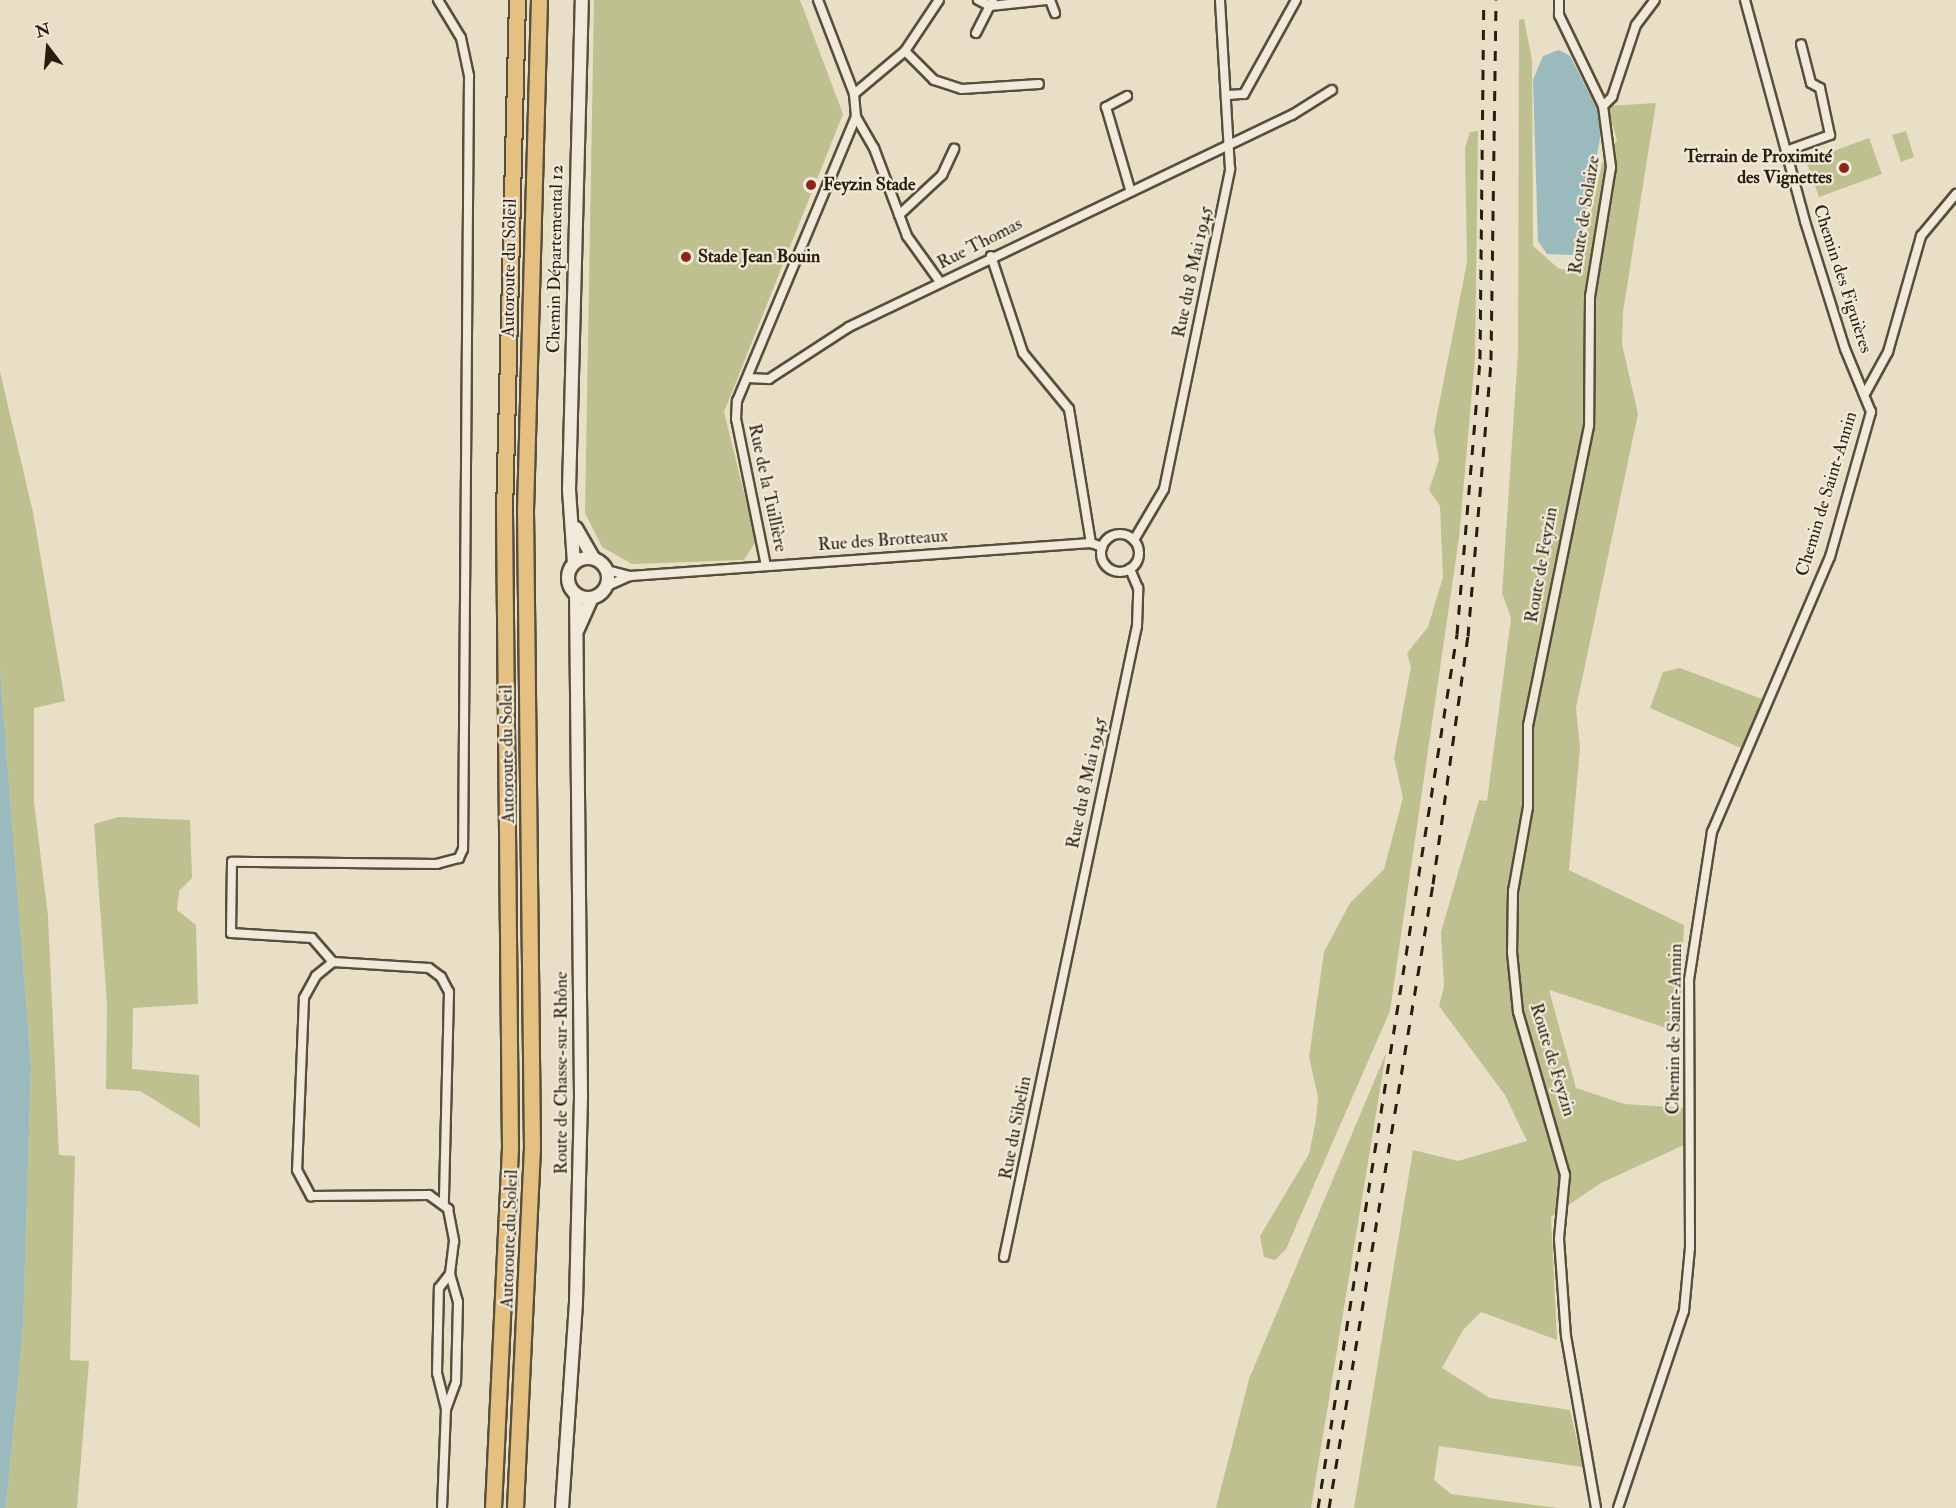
<!DOCTYPE html>
<meta charset="utf-8">
<style>
body{margin:0}
#map{position:relative;width:1956px;height:1508px;overflow:hidden;background:#e9dfc6;font-family:"IM FELL Double Pica",serif}
div>[style]{position:absolute}
.green>*{inset:0;background:#bec090}
.water>*{inset:0;background:#9ababe}
.roads{filter:drop-shadow(2px 0 #594e3a) drop-shadow(-2px 0 #594e3a) drop-shadow(0 2px #594e3a) drop-shadow(0 -2px #594e3a)}
.minor>*{height:8px;margin:-4px;padding:0 4px;transform-origin:4px;border-radius:4px;background:#f1eada}
.minor>.ring{margin:-4px;padding:0;box-sizing:content-box;background:none;border:8px solid #f1eada;border-radius:50%}
.secondary>*{height:12px;margin:-6px;padding:0 6px;transform-origin:6px;border-radius:6px;background:#f1eada}
.secondary>.ring{margin:-6px;padding:0;box-sizing:content-box;background:none;border:12px solid #f1eada;border-radius:50%}
.motorway>*{height:15px;margin:-7.5px;padding:0 7.5px;transform-origin:7.5px;border-radius:7.5px;background:#e4c083}
.rail>*{height:3px;margin-top:-1.5px;transform-origin:0;background:repeating-linear-gradient(90deg,#291d0c 0 10px,transparent 0 20px)}
.dots>*{width:16px;height:16px;translate:-50% -50%;box-sizing:border-box;border:3px solid #f1eada;border-radius:50%}
span{translate:-50% -50%;white-space:nowrap;text-align:center;line-height:1.15;-webkit-text-stroke:4.5px #f1eada;paint-order:stroke}
.poi-label{font-size:18px;color:#291d0c;font-weight:700}
.right{translate:-100% -50%;text-align:right}
.left{translate:0 -50%;text-align:left}
.street-label{font-size:18px;color:#291d0c}
.north{position:absolute;left:18px;top:18px;width:60px;height:60px;-webkit-text-stroke:4px #f1eada;paint-order:stroke;rotate:344deg;font-size:16px;font-weight:700;line-height:24px;text-align:center;color:#291d0c}
.north::after{content:'';display:block;margin:auto;width:21px;height:27px;background:#291d0c;clip-path:polygon(50% 0,100% 100%,50% 72%,0 100%)}
</style>
<div id="map">
<div class="green">
<i style="clip-path:polygon(594px 0,800px 0,843px 114px,724px 412px,756px 541px,744px 560px,632px 564px,602px 547px,585px 513px)"></i>
<i style="clip-path:polygon(1524px 19px,1532px 60px,1533px 246px,1558px 268px,1577px 274px,1602px 164px,1617px 140px,1607px 106px,1656px 103px,1623px 312px,1622px 344px,1638px 414px,1576px 708px,1580px 748px,1569px 870px,1684px 925px,1679px 1032px,1549px 990px,1576px 1088px,1624px 1104px,1686px 1108px,1686px 1144px,1601px 1183px,1551px 1217px,1557px 1340px,1481px 1312px,1463px 1330px,1442px 1368px,1490px 1398px,1570px 1410px,1583px 1467px,1439px 1446px,1434px 1480px,1451px 1494px,1558px 1508px,1354px 1508px,1413px 1150px,1458px 1161px,1527px 1141px,1505px 1095px,1439px 1006px,1444px 986px,1441px 932px,1479px 800px,1487px 801px,1511px 618px,1502px 593px,1518px 352px,1519px 20px)"></i>
<i style="clip-path:polygon(1478px 131px,1475px 358px,1459px 538px,1390px 1011px,1286px 1249px,1275px 1260px,1264px 1257px,1260px 1236px,1309px 1154px,1316px 1120px,1318px 1097px,1309px 1057px,1324px 952px,1350px 903px,1384px 869px,1403px 798px,1394px 758px,1411px 667px,1407px 653px,1428px 627px,1443px 577px,1440px 506px,1429px 490px,1439px 460px,1434px 430px,1467px 262px,1465px 148px,1470px 132px)"></i>
<i style="clip-path:polygon(1906px 131px,1914px 157px,1901px 162px,1892px 135px)"></i>
<i style="clip-path:polygon(1869px 138px,1882px 174px,1819px 197px,1806px 161px)"></i>
<i style="clip-path:polygon(0 372px,33px 512px,65px 701px,34px 708px,34px 802px,48px 916px,59px 1155px,75px 1156px,70px 1360px,89px 1361px,77px 1508px,6px 1508px,23px 1330px,31px 1065px,0 669px)"></i>
<i style="clip-path:polygon(1680px 668px,1762px 699px,1741px 748px,1650px 708px,1663px 672px)"></i>
<i style="clip-path:polygon(118px 817px,190px 820px,192px 878px,179px 891px,177px 910px,196px 925px,198px 1004px,133px 1008px,132px 1069px,199px 1075px,200px 1128px,140px 1091px,106px 1089px,107px 1004px,94px 824px)"></i>
<i style="clip-path:polygon(1386px 1053px,1311px 1508px,1216px 1508px,1249px 1379px)"></i>
</div>
<div class="water">
<i style="clip-path:polygon(1559px 50px,1570px 56px,1598px 111px,1601px 133px,1580px 248px,1572px 255px,1547px 254px,1538px 241px,1533px 80px,1543px 56px)"></i>
<i style="clip-path:polygon(0 669px,31px 1065px,23px 1330px,6px 1508px,0 1508px)"></i>
</div>
<div class="roads">
<div class="minor">
<i style="left:438px;top:0;width:44px;rotate:58.8deg"></i>
<i style="left:461px;top:38px;width:39px;rotate:78deg"></i>
<i style="left:469px;top:76px;width:773px;rotate:90.44deg"></i>
<i style="left:463px;top:849px;width:10px;rotate:114deg"></i>
<i style="left:459px;top:858px;width:23px;rotate:165deg"></i>
<i style="left:437px;top:864px;width:205px;rotate:-179.4deg"></i>
<i style="left:232px;top:862px;width:71px;rotate:90.8deg"></i>
<i style="left:231px;top:933px;width:81px;rotate:3.5deg"></i>
<i style="left:312px;top:938px;width:32px;rotate:49deg"></i>
<i style="left:333px;top:962px;width:96px;rotate:3.6deg"></i>
<i style="left:429px;top:968px;width:15px;rotate:37deg"></i>
<i style="left:441px;top:977px;width:17px;rotate:62deg"></i>
<i style="left:449px;top:992px;width:212px;rotate:91.4deg"></i>
<i style="left:818px;top:0;width:101px;rotate:69deg"></i>
<i style="left:854px;top:94px;width:23px;rotate:85deg"></i>
<i style="left:856px;top:117px;width:36px;rotate:60deg"></i>
<i style="left:874px;top:148px;width:94px;rotate:69.4deg"></i>
<i style="left:907px;top:236px;width:57px;rotate:54.3deg"></i>
<i style="left:978px;top:0;width:13px;rotate:27deg"></i>
<i style="left:990px;top:6px;width:57px;rotate:-6deg"></i>
<i style="left:1050px;top:0;width:14px;rotate:69deg"></i>
<i style="left:1559px;top:0;width:15px;rotate:90deg"></i>
<i style="left:1559px;top:15px;width:101px;rotate:64.2deg"></i>
<i style="left:1603px;top:106px;width:62px;rotate:82.5deg"></i>
<i style="left:1611px;top:167px;width:131px;rotate:99.2deg"></i>
<i style="left:1590px;top:296px;width:130px;rotate:90.4deg"></i>
<i style="left:1589px;top:426px;width:305px;rotate:101.5deg"></i>
<i style="left:1528px;top:725px;width:82px;rotate:90deg"></i>
<i style="left:1528px;top:807px;width:85px;rotate:100.1deg"></i>
<i style="left:1513px;top:891px;width:61px;rotate:90.9deg"></i>
<i style="left:1512px;top:952px;width:60px;rotate:84.3deg"></i>
<i style="left:1518px;top:1012px;width:170px;rotate:73.9deg"></i>
<i style="left:1565px;top:1175px;width:64px;rotate:95.4deg"></i>
<i style="left:1559px;top:1239px;width:97px;rotate:85.9deg"></i>
<i style="left:1566px;top:1336px;width:175px;rotate:80.1deg"></i>
<i style="left:976px;top:33px;width:37px;rotate:-63deg"></i>
<i style="left:905px;top:51px;width:41px;rotate:45deg"></i>
<i style="left:934px;top:80px;width:29px;rotate:18deg"></i>
<i style="left:962px;top:89px;width:77px;rotate:-3.7deg"></i>
<i style="left:854px;top:94px;width:67px;rotate:-40.1deg"></i>
<i style="left:905px;top:51px;width:61px;rotate:-56.3deg"></i>
<i style="left:1228px;top:95px;width:16px;rotate:-4deg"></i>
<i style="left:1244px;top:94px;width:107px;rotate:-61deg"></i>
<i style="left:1127px;top:96px;width:24px;rotate:152deg"></i>
<i style="left:1106px;top:107px;width:85px;rotate:73.7deg"></i>
<i style="left:1603px;top:106px;width:13px;rotate:-45deg"></i>
<i style="left:1612px;top:97px;width:76px;rotate:-71.6deg"></i>
<i style="left:1636px;top:25px;width:31px;rotate:-53deg"></i>
<i style="left:1786px;top:151px;width:47px;rotate:-20deg"></i>
<i style="left:1830px;top:135px;width:48px;rotate:-102deg"></i>
<i style="left:1820px;top:88px;width:10px;rotate:-151deg"></i>
<i style="left:1811px;top:83px;width:40px;rotate:-104.4deg"></i>
<i style="left:899px;top:215px;width:59px;rotate:-42.9deg"></i>
<i style="left:942px;top:175px;width:29px;rotate:-65deg"></i>
<i style="left:991px;top:256px;width:102px;rotate:71.7deg"></i>
<i style="left:1023px;top:353px;width:72px;rotate:50.6deg"></i>
<i style="left:1069px;top:409px;width:136px;rotate:80.7deg"></i>
<i style="left:748px;top:378px;width:21px;rotate:3deg"></i>
<i style="left:769px;top:379px;width:95px;rotate:-33deg"></i>
<i style="left:849px;top:327px;width:491px;rotate:-25.6deg"></i>
<i style="left:1292px;top:115px;width:47px;rotate:-32deg"></i>
<i style="left:1866px;top:392px;width:46px;rotate:-61.2deg"></i>
<i style="left:1888px;top:352px;width:121px;rotate:-74.1deg"></i>
<i style="left:1921px;top:236px;width:55px;rotate:-50.2deg"></i>
<i class="ring" style="left:1101px;top:534px;width:30px;height:30px"></i>
<i style="left:1134px;top:540px;width:59px;rotate:-59.5deg"></i>
<i style="left:1164px;top:489px;width:327px;rotate:-78.3deg"></i>
<i style="left:1230px;top:169px;width:169px;rotate:-93.4deg"></i>
<i style="left:766px;top:566px;width:150px;rotate:-101.5deg"></i>
<i style="left:736px;top:419px;width:18px;rotate:-87deg"></i>
<i style="left:737px;top:401px;width:308px;rotate:-67.3deg"></i>
<i style="left:607px;top:570px;width:24px;rotate:15deg"></i>
<i style="left:630px;top:576px;width:462px;rotate:-4.1deg"></i>
<i style="left:1091px;top:543px;width:12px;rotate:20deg"></i>
<i style="left:607px;top:586px;width:24px;rotate:-24deg"></i>
<i style="left:333px;top:962px;width:22px;rotate:141deg"></i>
<i style="left:316px;top:976px;width:25px;rotate:119deg"></i>
<i style="left:304px;top:998px;width:172px;rotate:92.3deg"></i>
<i style="left:297px;top:1170px;width:30px;rotate:62deg"></i>
<i style="left:311px;top:1196px;width:118px;rotate:-0.5deg"></i>
<i style="left:429px;top:1195px;width:24px;rotate:36deg"></i>
<i style="left:448px;top:1209px;width:33px;rotate:79deg"></i>
<i style="left:454px;top:1241px;width:33px;rotate:97deg"></i>
<i style="left:450px;top:1274px;width:29px;rotate:74deg"></i>
<i style="left:458px;top:1302px;width:80px;rotate:91.4deg"></i>
<i style="left:456px;top:1382px;width:29px;rotate:110deg"></i>
<i style="left:446px;top:1409px;width:99px;rotate:92.3deg"></i>
<i style="left:1004px;top:1257px;width:645px;rotate:-78.1deg"></i>
<i style="left:1137px;top:626px;width:38px;rotate:-88deg"></i>
<i style="left:1138px;top:588px;width:21px;rotate:-113deg"></i>
<i style="left:446px;top:1409px;width:37px;rotate:-104deg"></i>
<i style="left:437px;top:1373px;width:85px;rotate:-88.7deg"></i>
<i style="left:439px;top:1288px;width:18px;rotate:-52deg"></i>
<i style="left:1618px;top:1508px;width:208px;rotate:-71.5deg"></i>
<i style="left:1684px;top:1311px;width:64px;rotate:-84.6deg"></i>
<i style="left:1690px;top:1247px;width:267px;rotate:-90.2deg"></i>
<i style="left:1689px;top:980px;width:150px;rotate:-81.2deg"></i>
<i style="left:1712px;top:832px;width:299px;rotate:-66.8deg"></i>
<i style="left:1830px;top:557px;width:151px;rotate:-74.2deg"></i>
<i style="left:1871px;top:412px;width:68px;rotate:-112.4deg"></i>
<i style="left:1845px;top:349px;width:134px;rotate:-107.4deg"></i>
<i style="left:1805px;top:221px;width:229px;rotate:-105.2deg"></i>
</div>
<div class="secondary">
<i style="left:576px;top:528px;width:34px;rotate:60deg"></i>
<i class="ring" style="left:568px;top:558px;width:28px;height:28px"></i>
<i style="left:574px;top:563px;width:73px;rotate:-93.9deg"></i>
<i style="left:569px;top:490px;width:490px;rotate:-88.5deg"></i>
<i style="left:578px;top:629px;width:34px;rotate:-66deg"></i>
<i style="left:562px;top:1508px;width:206px;rotate:-86.1deg"></i>
<i style="left:576px;top:1302px;width:207px;rotate:-88.6deg"></i>
<i style="left:581px;top:1095px;width:500px;rotate:-90.57deg"></i>
</div>
<div class="motorway">
<i style="left:493px;top:1508px;width:360px;rotate:-87.3deg"></i>
<i style="left:510px;top:1148px;width:635px;rotate:-90.54deg"></i>
<i style="left:504px;top:513px;width:513px;rotate:-88.55deg"></i>
<i style="left:515px;top:1508px;width:361px;rotate:-87.3deg"></i>
<i style="left:532px;top:1147px;width:637px;rotate:-90.63deg"></i>
<i style="left:525px;top:510px;width:510px;rotate:-88.43deg"></i>
</div>
</div>
<div class="rail">
<i style="left:1318px;top:1508px;width:885px;rotate:-80.96deg"></i>
<i style="left:1457px;top:634px;width:276px;rotate:-85.2deg"></i>
<i style="left:1480px;top:359px;width:359px;rotate:-89.4deg"></i>
<i style="left:1329px;top:1508px;width:633px;rotate:-80.54deg"></i>
<i style="left:1433px;top:884px;width:250px;rotate:-82deg"></i>
<i style="left:1468px;top:636px;width:277px;rotate:-85.2deg"></i>
<i style="left:1491px;top:360px;width:360px;rotate:-89.2deg"></i>
</div>
<div class="dots">
<i style="left:1844px;top:168px;background:#8f2418"></i>
<i style="left:811px;top:185px;background:#8f2418"></i>
<i style="left:686px;top:257px;background:#8f2418"></i>
</div>
<div class="poi-label">
<span class="right" style="left:1832px;top:168px">Terrain de Proximité<br>des Vignettes</span>
<span class="left" style="left:823px;top:185px">Feyzin Stade</span>
<span class="left" style="left:698px;top:257px">Stade Jean Bouin</span>
</div>
<div class="street-label">
<span style="left:1585px;top:215px;rotate:-81deg">Route de Solaize</span>
<span style="left:980px;top:244px;rotate:-27deg">Rue Thomas</span>
<span style="left:556px;top:259px;rotate:-89deg">Chemin Départemental 12</span>
<span style="left:510px;top:268px;rotate:-89deg">Autoroute du Soleil</span>
<span style="left:1193px;top:272px;rotate:-78deg">Rue du 8 Mai 1945</span>
<span style="left:1842px;top:279px;rotate:72deg">Chemin des Figuières</span>
<span style="left:767px;top:488px;rotate:78deg">Rue de la Tuillière</span>
<span style="left:1827px;top:494px;rotate:-73deg">Chemin de Saint-Annin</span>
<span style="left:883px;top:541px;rotate:-4deg">Rue des Brotteaux</span>
<span style="left:1542px;top:565px;rotate:-80deg">Route de Feyzin</span>
<span style="left:508px;top:754px;rotate:-91deg">Autoroute du Soleil</span>
<span style="left:1087px;top:783px;rotate:-78deg">Rue du 8 Mai 1945</span>
<span style="left:1675px;top:1029px;rotate:-89deg">Chemin de Saint-Annin</span>
<span style="left:1552px;top:1060px;rotate:73deg">Route de Feyzin</span>
<span style="left:562px;top:1073px;rotate:-90deg">Route de Chasse-sur-Rhône</span>
<span style="left:1016px;top:1128px;rotate:-79deg">Rue du Sibelin</span>
<span style="left:510px;top:1239px;rotate:-88deg">Autoroute du Soleil</span>
</div>
<div class="north">N</div>
</div>
